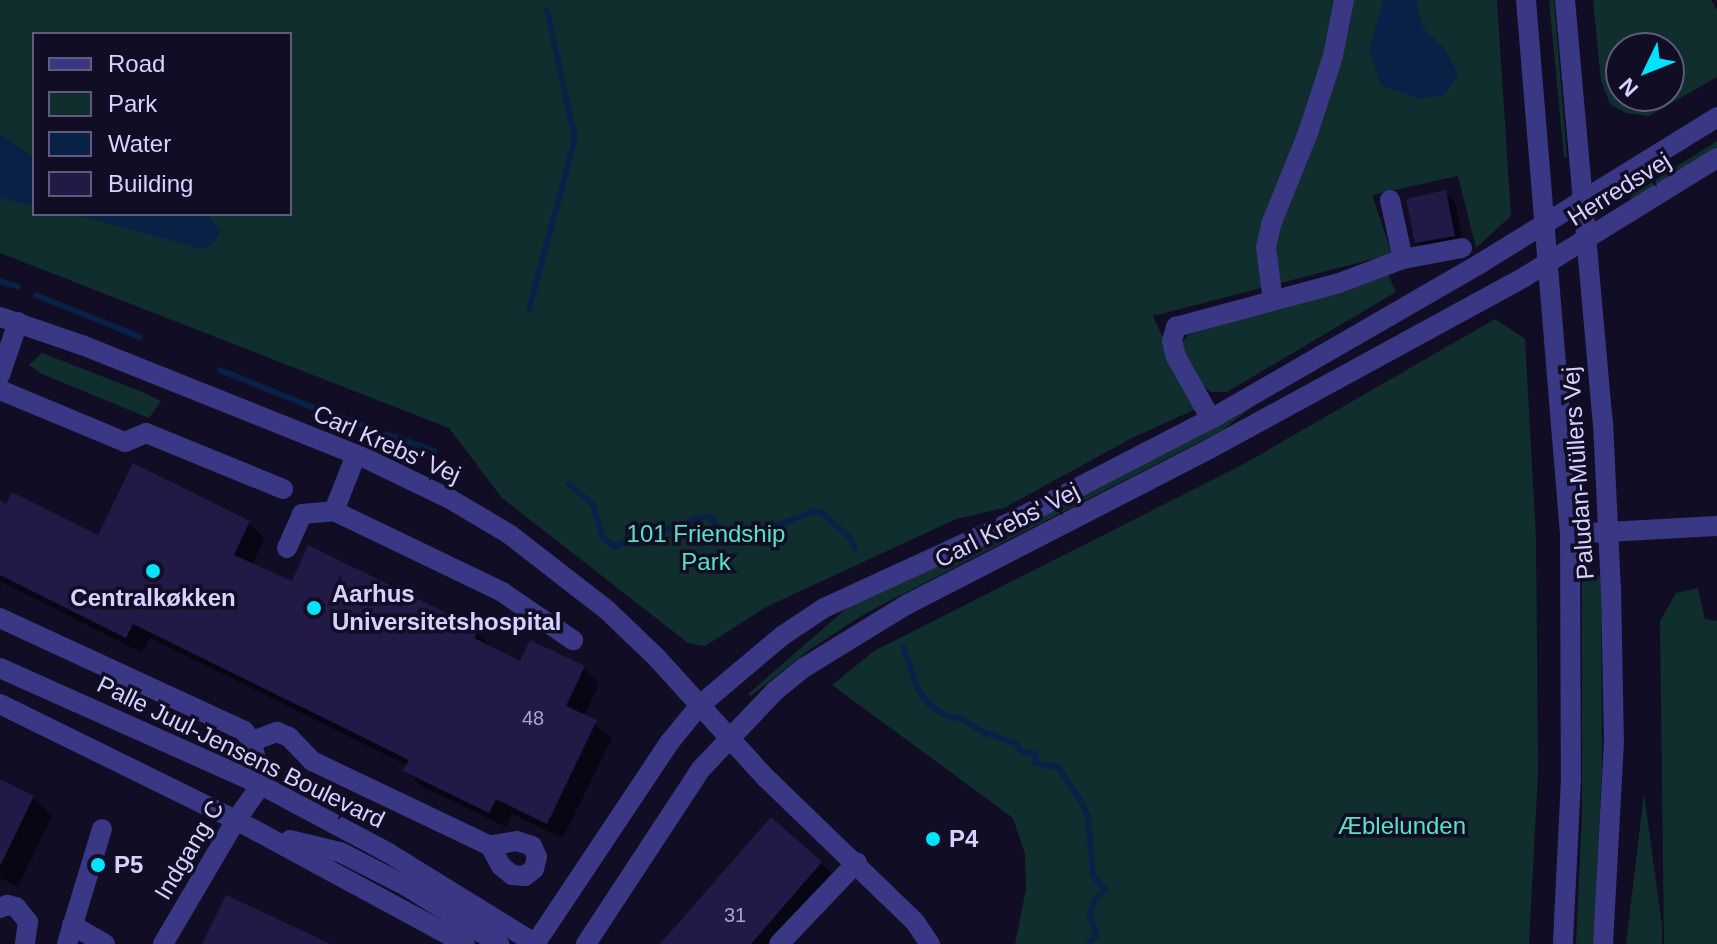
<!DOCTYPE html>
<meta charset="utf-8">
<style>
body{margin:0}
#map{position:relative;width:1717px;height:944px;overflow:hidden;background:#110d24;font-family:Helvetica,sans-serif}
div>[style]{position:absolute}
.green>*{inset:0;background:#102e2d}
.water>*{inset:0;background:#0a2147}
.shadow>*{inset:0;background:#0007}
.stream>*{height:6px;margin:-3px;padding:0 3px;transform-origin:3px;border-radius:3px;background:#0a2147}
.building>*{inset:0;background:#221946}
.minor>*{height:20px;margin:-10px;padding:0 10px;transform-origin:10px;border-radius:10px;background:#3a3785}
.dots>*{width:22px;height:22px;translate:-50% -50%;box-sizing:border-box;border:4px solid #110d24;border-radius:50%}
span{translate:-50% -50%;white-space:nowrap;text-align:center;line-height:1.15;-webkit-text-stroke:7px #110d24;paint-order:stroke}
.number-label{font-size:20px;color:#a9a3d1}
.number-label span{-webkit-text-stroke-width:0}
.street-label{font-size:24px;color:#d6d1ff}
.park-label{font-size:24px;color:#58e3c0}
.poi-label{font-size:24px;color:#d6d1ff;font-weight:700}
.left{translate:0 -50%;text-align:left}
.legend{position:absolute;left:32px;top:32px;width:260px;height:184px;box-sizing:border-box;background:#110d24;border:2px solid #605b7c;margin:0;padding:10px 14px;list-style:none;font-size:24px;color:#d6d1ff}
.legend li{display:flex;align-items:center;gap:16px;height:40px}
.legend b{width:40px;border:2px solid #605b7c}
.north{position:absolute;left:1605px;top:32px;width:80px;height:80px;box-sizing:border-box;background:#110d24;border:2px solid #605b7c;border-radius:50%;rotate:227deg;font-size:22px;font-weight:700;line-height:32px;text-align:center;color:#d6d1ff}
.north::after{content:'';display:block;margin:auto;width:28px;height:36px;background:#00e3fc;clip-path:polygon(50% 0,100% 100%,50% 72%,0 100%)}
</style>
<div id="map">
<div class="green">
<i style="clip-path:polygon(evenodd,0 0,1497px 0,1511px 216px,1476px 248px,1458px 176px,1372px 195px,1392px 254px,1153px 316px,1196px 409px,1132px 438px,1004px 508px,956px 519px,766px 607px,705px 646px,688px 643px,502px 498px,449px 428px,0 253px,0 0,34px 34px,290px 34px,290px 214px,34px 214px,34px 34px)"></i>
<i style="clip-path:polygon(1549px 0,1554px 0,1567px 157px,1564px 158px)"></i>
<i style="clip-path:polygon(evenodd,1593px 0,1711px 0,1717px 10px,1717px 77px,1649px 116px,1626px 113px,1610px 104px,1601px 81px,1593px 0,1621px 48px,1669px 48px,1669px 96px,1621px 96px,1621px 48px)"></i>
<i style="clip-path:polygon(1717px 141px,1717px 148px,1631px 201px,1630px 196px)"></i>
<i style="clip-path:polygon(1502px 259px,1252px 407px,1221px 431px,866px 613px,809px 650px,751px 696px,748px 694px,847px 608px)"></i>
<i style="clip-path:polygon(1387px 272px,1396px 292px,1227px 392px,1211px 392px,1200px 383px,1185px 358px,1181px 344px,1188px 335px)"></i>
<i style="clip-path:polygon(1495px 319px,1525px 339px,1536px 538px,1538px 772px,1529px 944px,1015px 944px,1026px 889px,1025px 854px,1013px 818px,832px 685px,874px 651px,1242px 465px)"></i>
<i style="clip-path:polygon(42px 353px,145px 393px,161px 401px,149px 418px,42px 374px,29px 365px)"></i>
<i style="clip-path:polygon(1601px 576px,1602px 768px,1595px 917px,1593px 944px,1576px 944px,1582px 816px,1582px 578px)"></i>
<i style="clip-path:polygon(1698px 588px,1705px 619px,1717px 621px,1717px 944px,1664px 944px,1660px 621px,1676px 593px)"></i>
<i style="clip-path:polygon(1644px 794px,1662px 925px,1662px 944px,1626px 944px)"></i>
</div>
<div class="water">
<i style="clip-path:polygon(1383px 0,1416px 0,1423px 28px,1446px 50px,1458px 74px,1445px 95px,1420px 99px,1381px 85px,1369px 49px)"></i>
<i style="clip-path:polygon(0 134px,34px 157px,34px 206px,0 198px)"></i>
<i style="clip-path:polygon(72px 214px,207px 214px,221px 231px,212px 245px,203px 249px)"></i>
</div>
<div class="shadow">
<i style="clip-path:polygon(1445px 192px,1455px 202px,1464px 245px,1427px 252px,1417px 242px)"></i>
<i style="clip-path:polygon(0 503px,98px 538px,249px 523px,265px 539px,252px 565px,293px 583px,478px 631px,492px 649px,521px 663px,584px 668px,599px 684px,584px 716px,612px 738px,563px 838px,512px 814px,506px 827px,421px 786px,405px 770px,408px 766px,150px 638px,142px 653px,0 581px)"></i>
<i style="clip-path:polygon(0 782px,33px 797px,52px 816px,18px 887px,0 878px)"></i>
<i style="clip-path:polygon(821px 863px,834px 876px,775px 944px,665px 944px)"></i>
</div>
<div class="stream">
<i style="left:0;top:281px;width:19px;rotate:18deg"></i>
<i style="left:36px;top:295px;width:112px;rotate:22deg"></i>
<i style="left:529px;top:309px;width:176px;rotate:-74.9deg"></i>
<i style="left:575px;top:139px;width:132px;rotate:-102.2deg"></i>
<i style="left:220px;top:370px;width:99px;rotate:21.9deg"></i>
<i style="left:329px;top:413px;width:112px;rotate:19.9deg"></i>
<i style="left:569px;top:484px;width:31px;rotate:40deg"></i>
<i style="left:593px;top:504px;width:33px;rotate:74deg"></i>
<i style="left:602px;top:536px;width:16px;rotate:43deg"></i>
<i style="left:614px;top:547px;width:13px;rotate:-23deg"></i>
<i style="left:626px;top:542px;width:12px;rotate:14deg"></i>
<i style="left:638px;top:545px;width:27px;rotate:-31deg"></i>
<i style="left:661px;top:531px;width:47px;rotate:-18.4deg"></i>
<i style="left:706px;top:516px;width:8px;rotate:23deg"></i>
<i style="left:713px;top:519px;width:14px;rotate:65deg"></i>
<i style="left:719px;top:532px;width:13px;rotate:-18deg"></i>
<i style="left:731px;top:528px;width:16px;rotate:43deg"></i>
<i style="left:743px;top:539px;width:76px;rotate:-21.5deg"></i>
<i style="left:814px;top:511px;width:9px;rotate:18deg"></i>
<i style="left:823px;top:514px;width:36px;rotate:42deg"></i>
<i style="left:850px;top:538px;width:14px;rotate:65deg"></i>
<i style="left:903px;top:647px;width:45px;rotate:70.3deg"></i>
<i style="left:918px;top:689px;width:19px;rotate:54deg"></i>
<i style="left:929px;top:704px;width:19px;rotate:36deg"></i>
<i style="left:944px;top:715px;width:18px;rotate:13deg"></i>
<i style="left:962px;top:719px;width:26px;rotate:31deg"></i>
<i style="left:984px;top:732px;width:33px;rotate:20deg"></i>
<i style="left:1015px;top:743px;width:11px;rotate:52deg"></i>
<i style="left:1022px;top:752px;width:13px;rotate:9deg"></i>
<i style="left:1035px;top:754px;width:9px;rotate:90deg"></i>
<i style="left:1035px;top:763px;width:23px;rotate:10deg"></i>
<i style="left:1058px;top:767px;width:37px;rotate:56deg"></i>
<i style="left:1079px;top:798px;width:20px;rotate:63deg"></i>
<i style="left:1088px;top:816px;width:59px;rotate:85.2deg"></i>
<i style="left:1093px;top:875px;width:19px;rotate:51deg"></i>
<i style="left:1105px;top:890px;width:16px;rotate:135deg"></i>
<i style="left:1094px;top:901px;width:15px;rotate:106deg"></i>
<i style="left:1090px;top:915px;width:21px;rotate:73deg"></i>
<i style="left:1096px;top:935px;width:11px;rotate:128deg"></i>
</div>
<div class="building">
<i style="clip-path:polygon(1446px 190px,1455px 236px,1415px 243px,1406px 199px)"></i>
<i style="clip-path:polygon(133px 463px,250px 521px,234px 555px,292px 581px,308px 545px,479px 629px,474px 638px,520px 661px,530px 640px,585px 666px,566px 706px,597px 720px,547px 824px,496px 799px,489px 813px,403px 771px,409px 760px,133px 624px,126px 638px,0 575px,0 501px,6px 504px,12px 492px,98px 535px)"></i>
<i style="clip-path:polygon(0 779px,34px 796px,0 866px)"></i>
<i style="clip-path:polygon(771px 817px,822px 862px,751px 944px,660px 944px)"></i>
<i style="clip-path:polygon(226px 895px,331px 944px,202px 944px)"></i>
</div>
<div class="minor">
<i style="left:1526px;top:0;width:536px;rotate:85.29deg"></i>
<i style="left:1570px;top:534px;width:244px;rotate:89.8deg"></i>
<i style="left:1571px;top:778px;width:166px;rotate:92.8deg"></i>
<i style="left:1565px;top:0;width:424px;rotate:84.9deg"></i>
<i style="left:1603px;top:422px;width:167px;rotate:87.3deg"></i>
<i style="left:1611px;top:589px;width:152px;rotate:88.9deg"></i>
<i style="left:1614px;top:741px;width:203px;rotate:93.1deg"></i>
<i style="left:1390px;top:200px;width:60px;rotate:77.6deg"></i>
<i style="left:1273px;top:301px;width:54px;rotate:-97.4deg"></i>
<i style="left:1266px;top:247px;width:26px;rotate:-77deg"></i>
<i style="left:1272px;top:222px;width:96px;rotate:-68deg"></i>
<i style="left:1308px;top:133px;width:81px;rotate:-72deg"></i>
<i style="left:1333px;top:56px;width:57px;rotate:-78.9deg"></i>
<i style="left:0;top:317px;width:87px;rotate:18.9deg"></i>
<i style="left:82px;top:345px;width:307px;rotate:21.8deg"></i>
<i style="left:367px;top:459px;width:92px;rotate:25.7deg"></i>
<i style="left:450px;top:499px;width:69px;rotate:30.7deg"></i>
<i style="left:509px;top:534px;width:124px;rotate:37.8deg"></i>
<i style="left:607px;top:610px;width:69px;rotate:43.8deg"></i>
<i style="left:657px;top:658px;width:161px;rotate:47.8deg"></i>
<i style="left:765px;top:777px;width:209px;rotate:44deg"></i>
<i style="left:915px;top:922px;width:27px;rotate:56deg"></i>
<i style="left:0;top:375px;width:56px;rotate:-71.2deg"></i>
<i style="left:0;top:390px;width:135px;rotate:22.6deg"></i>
<i style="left:125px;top:442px;width:23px;rotate:-23deg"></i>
<i style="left:146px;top:433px;width:148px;rotate:22.2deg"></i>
<i style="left:1211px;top:419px;width:71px;rotate:-119.4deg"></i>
<i style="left:1176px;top:357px;width:16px;rotate:-104deg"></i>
<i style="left:1172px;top:341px;width:15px;rotate:-74deg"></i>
<i style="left:1176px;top:327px;width:169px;rotate:-15.1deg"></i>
<i style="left:1339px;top:283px;width:68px;rotate:-20.6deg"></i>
<i style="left:1403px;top:259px;width:60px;rotate:-10.6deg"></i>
<i style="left:334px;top:511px;width:187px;rotate:25.7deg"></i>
<i style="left:502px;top:592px;width:86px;rotate:34.1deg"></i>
<i style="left:1570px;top:534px;width:147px;rotate:-3.1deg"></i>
<i style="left:287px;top:548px;width:37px;rotate:-66deg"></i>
<i style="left:302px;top:514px;width:32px;rotate:-5deg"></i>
<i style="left:334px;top:511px;width:60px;rotate:-68.6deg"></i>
<i style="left:0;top:618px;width:269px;rotate:24.8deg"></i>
<i style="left:244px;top:731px;width:13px;rotate:51deg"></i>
<i style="left:252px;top:741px;width:45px;rotate:78.4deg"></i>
<i style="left:261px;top:785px;width:43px;rotate:125.5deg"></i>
<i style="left:236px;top:820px;width:144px;rotate:120.5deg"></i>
<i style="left:0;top:668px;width:286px;rotate:24.1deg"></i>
<i style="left:261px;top:785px;width:143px;rotate:28deg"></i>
<i style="left:387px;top:852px;width:175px;rotate:31.7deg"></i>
<i style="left:0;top:704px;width:263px;rotate:26.2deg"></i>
<i style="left:236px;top:820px;width:260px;rotate:28.4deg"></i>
<i style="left:252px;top:741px;width:27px;rotate:-20deg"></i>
<i style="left:277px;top:732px;width:13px;rotate:23deg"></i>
<i style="left:289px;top:737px;width:33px;rotate:46deg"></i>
<i style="left:312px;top:761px;width:197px;rotate:25.5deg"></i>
<i style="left:490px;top:846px;width:23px;rotate:61deg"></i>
<i style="left:501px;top:866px;width:14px;rotate:39deg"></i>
<i style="left:512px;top:875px;width:13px;rotate:4deg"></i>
<i style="left:525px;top:876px;width:11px;rotate:-38deg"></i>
<i style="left:534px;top:869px;width:12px;rotate:-76deg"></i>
<i style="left:537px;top:857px;width:12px;rotate:-114deg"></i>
<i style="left:532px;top:846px;width:16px;rotate:-162deg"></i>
<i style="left:517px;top:841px;width:27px;rotate:170deg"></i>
<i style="left:290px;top:840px;width:51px;rotate:13.5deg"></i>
<i style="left:340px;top:852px;width:74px;rotate:27.3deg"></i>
<i style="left:406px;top:886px;width:110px;rotate:31.9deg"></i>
<i style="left:0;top:908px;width:8px;rotate:-23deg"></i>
<i style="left:7px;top:905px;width:9px;rotate:13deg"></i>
<i style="left:16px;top:907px;width:19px;rotate:51deg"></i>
<i style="left:28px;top:922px;width:22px;rotate:98deg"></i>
<i style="left:72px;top:925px;width:38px;rotate:30deg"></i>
<i style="left:67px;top:944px;width:120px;rotate:-73.1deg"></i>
<i style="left:535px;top:944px;width:242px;rotate:-56.3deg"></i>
<i style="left:669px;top:743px;width:49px;rotate:-50.8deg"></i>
<i style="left:700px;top:705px;width:107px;rotate:-40.1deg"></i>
<i style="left:782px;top:636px;width:50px;rotate:-33.7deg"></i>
<i style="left:824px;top:608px;width:208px;rotate:-24.7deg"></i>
<i style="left:1013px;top:521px;width:223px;rotate:-27.3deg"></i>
<i style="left:1211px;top:419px;width:312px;rotate:-30deg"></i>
<i style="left:1481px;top:263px;width:278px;rotate:-31.7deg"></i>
<i style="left:586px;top:944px;width:209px;rotate:-56.7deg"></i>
<i style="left:701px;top:769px;width:108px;rotate:-46.5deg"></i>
<i style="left:775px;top:691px;width:38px;rotate:-39deg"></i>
<i style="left:805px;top:667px;width:119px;rotate:-31.5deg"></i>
<i style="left:906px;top:605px;width:343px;rotate:-27.2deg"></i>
<i style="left:1211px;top:448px;width:359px;rotate:-28.6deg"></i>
<i style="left:1526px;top:276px;width:225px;rotate:-31.7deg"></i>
<i style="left:779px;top:944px;width:113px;rotate:-46.4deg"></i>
</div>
<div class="dots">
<i style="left:153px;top:571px;background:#00e3fc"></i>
<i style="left:314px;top:608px;background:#00e3fc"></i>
<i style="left:933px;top:839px;background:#00e3fc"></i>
<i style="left:98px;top:865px;background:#00e3fc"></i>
</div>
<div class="number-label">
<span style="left:533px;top:718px">48</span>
<span style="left:735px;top:915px">31</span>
</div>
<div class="street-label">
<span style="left:1619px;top:189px;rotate:-32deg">Herredsvej</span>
<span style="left:387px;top:444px;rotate:24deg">Carl Krebs' Vej</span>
<span style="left:1578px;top:473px;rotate:-94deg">Paludan-Müllers Vej</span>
<span style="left:1007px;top:525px;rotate:-27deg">Carl Krebs' Vej</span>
<span style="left:241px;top:752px;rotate:26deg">Palle Juul-Jensens Boulevard</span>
<span style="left:189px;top:850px;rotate:-59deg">Indgang C</span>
</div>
<div class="park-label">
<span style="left:706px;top:548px">101 Friendship<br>Park</span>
<span style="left:1402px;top:826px">Æblelunden</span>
</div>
<div class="poi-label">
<span class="left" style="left:332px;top:608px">Aarhus<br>Universitetshospital</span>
<span style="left:153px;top:598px">Centralkøkken</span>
<span class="left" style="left:949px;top:839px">P4</span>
<span class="left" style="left:114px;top:865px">P5</span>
</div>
<ul class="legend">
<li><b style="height:10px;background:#3a3785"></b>Road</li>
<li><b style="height:22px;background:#102e2d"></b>Park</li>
<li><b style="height:22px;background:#0a2147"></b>Water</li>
<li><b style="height:22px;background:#221946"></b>Building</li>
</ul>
<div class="north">N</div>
</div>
